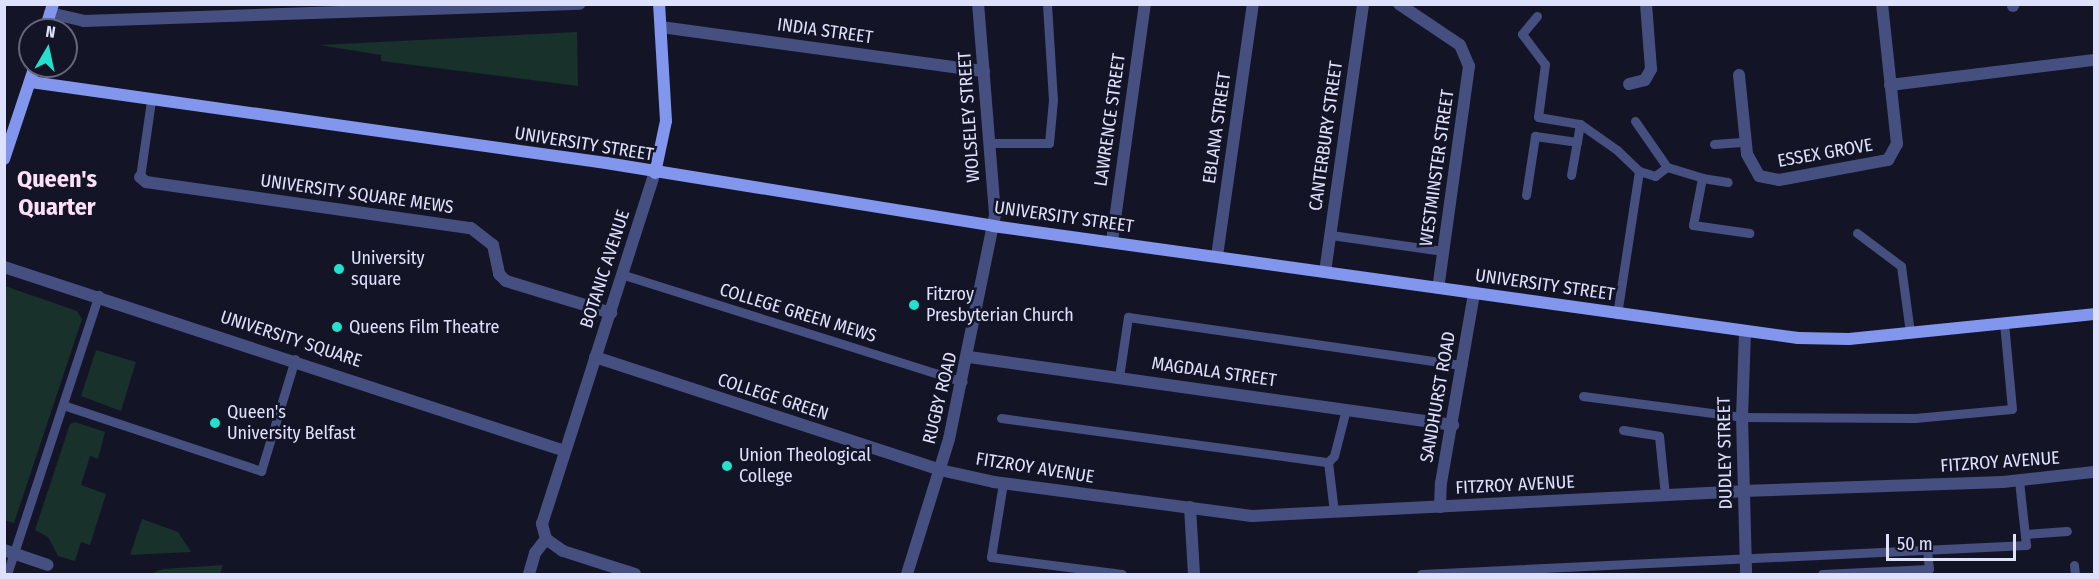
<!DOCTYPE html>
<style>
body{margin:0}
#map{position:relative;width:2099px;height:579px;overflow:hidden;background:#141427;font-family:"Fira Sans Condensed",sans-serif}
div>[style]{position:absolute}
.green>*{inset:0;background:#18312a}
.lane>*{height:9px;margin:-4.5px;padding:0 4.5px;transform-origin:4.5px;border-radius:4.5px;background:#454f80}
.street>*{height:12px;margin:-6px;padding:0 6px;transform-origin:6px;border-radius:6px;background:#454f80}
.secondary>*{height:12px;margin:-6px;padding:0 6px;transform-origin:6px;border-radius:6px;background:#8296ee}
.dots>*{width:16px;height:16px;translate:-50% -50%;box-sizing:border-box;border:3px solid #141427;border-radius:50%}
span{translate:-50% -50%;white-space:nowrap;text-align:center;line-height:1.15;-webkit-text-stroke:5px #141427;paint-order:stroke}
.street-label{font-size:18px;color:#dee1fb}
.poi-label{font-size:18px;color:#dee1fb}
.left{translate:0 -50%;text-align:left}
.district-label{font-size:24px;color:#fbe0f7;font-weight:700}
.frame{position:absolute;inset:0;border:6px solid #dee1fb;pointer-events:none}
.north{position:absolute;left:18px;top:18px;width:60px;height:60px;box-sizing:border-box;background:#141427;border:2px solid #65667c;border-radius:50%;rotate:9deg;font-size:16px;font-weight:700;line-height:24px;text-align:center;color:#dee1fb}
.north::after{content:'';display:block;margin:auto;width:21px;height:27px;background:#24e1cd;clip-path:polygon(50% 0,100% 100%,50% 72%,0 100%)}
.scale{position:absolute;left:1886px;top:534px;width:130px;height:27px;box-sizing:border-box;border:3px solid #dee1fb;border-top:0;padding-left:8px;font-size:18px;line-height:21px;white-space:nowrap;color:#dee1fb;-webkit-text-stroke:4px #141427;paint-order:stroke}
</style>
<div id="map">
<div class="green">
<i style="clip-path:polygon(577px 32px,578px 86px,381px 61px,381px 55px,319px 45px)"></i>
<i style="clip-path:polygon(5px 286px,77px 311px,82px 319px,14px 523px,4px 520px)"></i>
<i style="clip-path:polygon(96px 350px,136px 362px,121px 411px,81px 396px)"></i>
<i style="clip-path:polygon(75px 422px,105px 432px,98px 459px,90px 456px,81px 485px,106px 494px,90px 545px,81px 542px,75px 561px,58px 556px,48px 537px,35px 530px,70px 424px)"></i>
<i style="clip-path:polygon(142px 519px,178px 532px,191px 552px,130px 555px)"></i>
<i style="clip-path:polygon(223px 565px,220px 574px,150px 574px,163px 569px)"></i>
</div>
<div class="lane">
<i style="left:1537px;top:16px;width:23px;rotate:130deg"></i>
<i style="left:1522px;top:34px;width:38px;rotate:53deg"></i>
<i style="left:1545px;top:64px;width:53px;rotate:97.5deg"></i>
<i style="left:1538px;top:117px;width:43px;rotate:9.5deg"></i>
<i style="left:1580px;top:124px;width:45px;rotate:35.1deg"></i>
<i style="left:1617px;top:150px;width:30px;rotate:44deg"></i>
<i style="left:1639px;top:171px;width:145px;rotate:98.7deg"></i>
<i style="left:1635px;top:121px;width:56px;rotate:55.2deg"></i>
<i style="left:989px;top:143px;width:60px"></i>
<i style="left:1049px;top:143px;width:43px;rotate:-84.7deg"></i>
<i style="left:1053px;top:100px;width:96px;rotate:-93.6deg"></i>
<i style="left:1714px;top:144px;width:31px;rotate:-4deg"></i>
<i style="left:1639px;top:171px;width:17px;rotate:17deg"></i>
<i style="left:1655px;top:176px;width:15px;rotate:-37deg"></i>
<i style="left:1667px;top:167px;width:37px;rotate:17deg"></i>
<i style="left:1702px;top:178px;width:48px;rotate:100.8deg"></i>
<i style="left:1693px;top:225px;width:57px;rotate:8.1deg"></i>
<i style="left:1571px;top:175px;width:34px;rotate:-80deg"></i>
<i style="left:140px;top:177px;width:77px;rotate:-81.8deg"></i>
<i style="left:1702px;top:178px;width:26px;rotate:9deg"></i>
<i style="left:1526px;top:195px;width:60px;rotate:-81.3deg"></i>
<i style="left:1535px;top:136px;width:42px;rotate:8.1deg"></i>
<i style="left:1577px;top:142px;width:18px;rotate:-81deg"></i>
<i style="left:1857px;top:233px;width:55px;rotate:36.9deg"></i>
<i style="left:1901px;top:266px;width:68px;rotate:82.3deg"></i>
<i style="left:1331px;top:235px;width:113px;rotate:8.1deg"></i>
<i style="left:624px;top:275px;width:355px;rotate:17.5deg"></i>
<i style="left:1119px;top:377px;width:61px;rotate:-81.5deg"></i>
<i style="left:1128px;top:317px;width:338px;rotate:8.2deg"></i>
<i style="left:1583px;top:396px;width:160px;rotate:7.5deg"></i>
<i style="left:1742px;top:417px;width:173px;rotate:0.3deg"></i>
<i style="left:1915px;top:418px;width:97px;rotate:-5.3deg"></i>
<i style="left:2012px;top:409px;width:86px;rotate:-95.3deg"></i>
<i style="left:63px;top:405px;width:209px;rotate:18.4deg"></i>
<i style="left:261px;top:471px;width:117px;rotate:-73.1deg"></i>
<i style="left:1001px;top:418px;width:330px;rotate:7.7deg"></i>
<i style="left:1623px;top:430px;width:36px;rotate:9deg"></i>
<i style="left:1659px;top:436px;width:59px;rotate:84.2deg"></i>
<i style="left:1003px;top:483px;width:75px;rotate:99.2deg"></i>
<i style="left:991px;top:557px;width:132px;rotate:7.4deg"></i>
<i style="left:1334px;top:512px;width:50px;rotate:-96.8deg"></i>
<i style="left:1328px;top:462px;width:8px;rotate:-45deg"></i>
<i style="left:1334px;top:456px;width:49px;rotate:-75.7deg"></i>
<i style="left:2025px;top:534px;width:42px;rotate:-4.1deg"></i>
<i style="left:2074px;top:565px;width:9px;rotate:84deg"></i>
<i style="left:7px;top:574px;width:294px;rotate:-71.8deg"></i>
<i style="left:1421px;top:574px;width:606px;rotate:-2.74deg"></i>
<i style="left:2026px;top:545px;width:64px;rotate:-96.2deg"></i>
<i style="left:1822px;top:574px;width:107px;rotate:-2.7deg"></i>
<i style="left:1929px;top:569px;width:20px;rotate:-96deg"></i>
</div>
<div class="street">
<i style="left:1399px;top:4px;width:73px;rotate:33.9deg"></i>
<i style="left:1460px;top:45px;width:23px;rotate:67deg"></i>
<i style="left:1469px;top:66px;width:224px;rotate:97.9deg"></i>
<i style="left:2013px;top:4px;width:2px;rotate:90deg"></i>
<i style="left:50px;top:13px;width:35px;rotate:13deg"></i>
<i style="left:84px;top:21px;width:496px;rotate:-2deg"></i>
<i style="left:661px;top:27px;width:326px;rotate:7.8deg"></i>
<i style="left:1739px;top:75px;width:79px;rotate:84.2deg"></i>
<i style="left:1747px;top:154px;width:25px;rotate:61deg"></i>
<i style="left:1759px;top:176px;width:20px;rotate:11deg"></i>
<i style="left:1779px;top:180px;width:111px;rotate:-10.4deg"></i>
<i style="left:1888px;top:160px;width:18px;rotate:-61deg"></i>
<i style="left:1897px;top:144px;width:141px;rotate:-96.1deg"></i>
<i style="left:1629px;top:84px;width:16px;rotate:-14deg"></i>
<i style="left:1645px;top:80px;width:13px;rotate:-61deg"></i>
<i style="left:1651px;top:69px;width:65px;rotate:-94.4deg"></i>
<i style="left:1890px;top:85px;width:206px;rotate:-7deg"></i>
<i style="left:140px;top:177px;width:8px;rotate:40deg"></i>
<i style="left:146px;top:182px;width:328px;rotate:8.1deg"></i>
<i style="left:471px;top:228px;width:28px;rotate:38deg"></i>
<i style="left:493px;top:245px;width:30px;rotate:78deg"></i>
<i style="left:499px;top:274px;width:10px;rotate:45deg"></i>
<i style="left:506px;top:281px;width:110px;rotate:16.9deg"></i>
<i style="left:1112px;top:241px;width:239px;rotate:-82.1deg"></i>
<i style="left:1217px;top:256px;width:255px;rotate:-81.9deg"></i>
<i style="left:4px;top:267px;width:590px;rotate:18.16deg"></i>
<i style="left:1325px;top:272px;width:271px;rotate:-81.9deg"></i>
<i style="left:1745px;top:332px;width:85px;rotate:92deg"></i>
<i style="left:1742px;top:417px;width:157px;rotate:88.5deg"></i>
<i style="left:595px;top:357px;width:363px;rotate:18.1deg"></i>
<i style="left:940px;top:470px;width:55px;rotate:12.5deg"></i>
<i style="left:994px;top:482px;width:260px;rotate:7.5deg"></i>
<i style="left:1252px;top:516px;width:491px;rotate:-2.9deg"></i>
<i style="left:1742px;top:491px;width:261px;rotate:-2deg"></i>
<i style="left:2003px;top:482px;width:92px;rotate:-6.3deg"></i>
<i style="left:969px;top:357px;width:489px;rotate:8deg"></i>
<i style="left:1190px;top:507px;width:67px;rotate:86.6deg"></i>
<i style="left:1440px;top:507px;width:24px;rotate:-88deg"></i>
<i style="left:1441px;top:483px;width:193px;rotate:-80.1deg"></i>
<i style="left:4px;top:550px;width:46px;rotate:18.8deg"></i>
<i style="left:529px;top:574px;width:22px;rotate:-74deg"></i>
<i style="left:535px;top:553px;width:18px;rotate:-52deg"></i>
<i style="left:635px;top:574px;width:76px;rotate:-162.3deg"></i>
<i style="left:563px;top:551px;width:21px;rotate:-145deg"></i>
<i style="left:546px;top:539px;width:16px;rotate:-105deg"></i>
<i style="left:542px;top:524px;width:369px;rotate:-72.2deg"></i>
<i style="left:907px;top:574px;width:141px;rotate:-72.7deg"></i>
<i style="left:949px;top:439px;width:230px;rotate:-78.4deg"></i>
<i style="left:995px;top:214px;width:211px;rotate:-94.6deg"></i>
</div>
<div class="secondary">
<i style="left:45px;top:30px;width:27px;rotate:-73deg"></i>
<i style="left:31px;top:82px;width:581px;rotate:8.02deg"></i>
<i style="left:606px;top:163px;width:392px;rotate:9.2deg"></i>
<i style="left:993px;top:226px;width:813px;rotate:7.92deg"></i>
<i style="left:1798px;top:338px;width:51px;rotate:1.1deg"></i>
<i style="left:1849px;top:339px;width:246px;rotate:-5.8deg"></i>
<i style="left:4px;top:159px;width:98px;rotate:-71.6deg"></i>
<i style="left:655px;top:173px;width:53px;rotate:-78.1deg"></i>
<i style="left:666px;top:121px;width:117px;rotate:-93.4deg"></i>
</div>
<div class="dots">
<i style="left:339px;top:269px;background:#24e1cd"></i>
<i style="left:914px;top:305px;background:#24e1cd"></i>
<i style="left:337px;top:327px;background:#24e1cd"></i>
<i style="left:215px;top:423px;background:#24e1cd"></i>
<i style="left:727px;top:466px;background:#24e1cd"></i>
</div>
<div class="street-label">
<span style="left:825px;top:31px;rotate:8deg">INDIA STREET</span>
<span style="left:969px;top:117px;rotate:-94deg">WOLSELEY STREET</span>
<span style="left:1110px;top:120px;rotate:-82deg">LAWRENCE STREET</span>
<span style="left:1217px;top:128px;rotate:-82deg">EBLANA STREET</span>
<span style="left:1326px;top:136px;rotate:-82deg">CANTERBURY STREET</span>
<span style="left:584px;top:144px;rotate:9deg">UNIVERSITY STREET</span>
<span style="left:1825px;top:153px;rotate:-10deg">ESSEX GROVE</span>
<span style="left:1437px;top:168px;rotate:-82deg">WESTMINSTER STREET</span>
<span style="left:357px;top:194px;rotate:8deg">UNIVERSITY SQUARE MEWS</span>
<span style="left:1064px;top:217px;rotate:8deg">UNIVERSITY STREET</span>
<span style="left:605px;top:269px;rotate:-72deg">BOTANIC AVENUE</span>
<span style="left:1545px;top:285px;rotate:8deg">UNIVERSITY STREET</span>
<span style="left:798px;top:313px;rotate:17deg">COLLEGE GREEN MEWS</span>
<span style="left:291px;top:339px;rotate:18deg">UNIVERSITY SQUARE</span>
<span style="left:1214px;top:372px;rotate:8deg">MAGDALA STREET</span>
<span style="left:773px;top:397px;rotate:18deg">COLLEGE GREEN</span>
<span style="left:1438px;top:397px;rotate:-80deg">SANDHURST ROAD</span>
<span style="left:940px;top:398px;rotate:-76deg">RUGBY ROAD</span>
<span style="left:1725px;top:453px;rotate:-91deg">DUDLEY STREET</span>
<span style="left:2000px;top:462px;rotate:-4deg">FITZROY AVENUE</span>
<span style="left:1035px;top:468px;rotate:9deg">FITZROY AVENUE</span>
<span style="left:1515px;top:485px;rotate:-3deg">FITZROY AVENUE</span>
</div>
<div class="poi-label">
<span class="left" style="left:351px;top:269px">University<br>square</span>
<span class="left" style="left:926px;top:305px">Fitzroy<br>Presbyterian Church</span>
<span class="left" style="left:349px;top:327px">Queens Film Theatre</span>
<span class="left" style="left:227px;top:423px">Queen's<br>University Belfast</span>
<span class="left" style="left:739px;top:466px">Union Theological<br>College</span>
</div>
<div class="district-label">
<span style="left:57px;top:194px">Queen's<br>Quarter</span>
</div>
<div class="frame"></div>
<div class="north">N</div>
<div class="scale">50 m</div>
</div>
